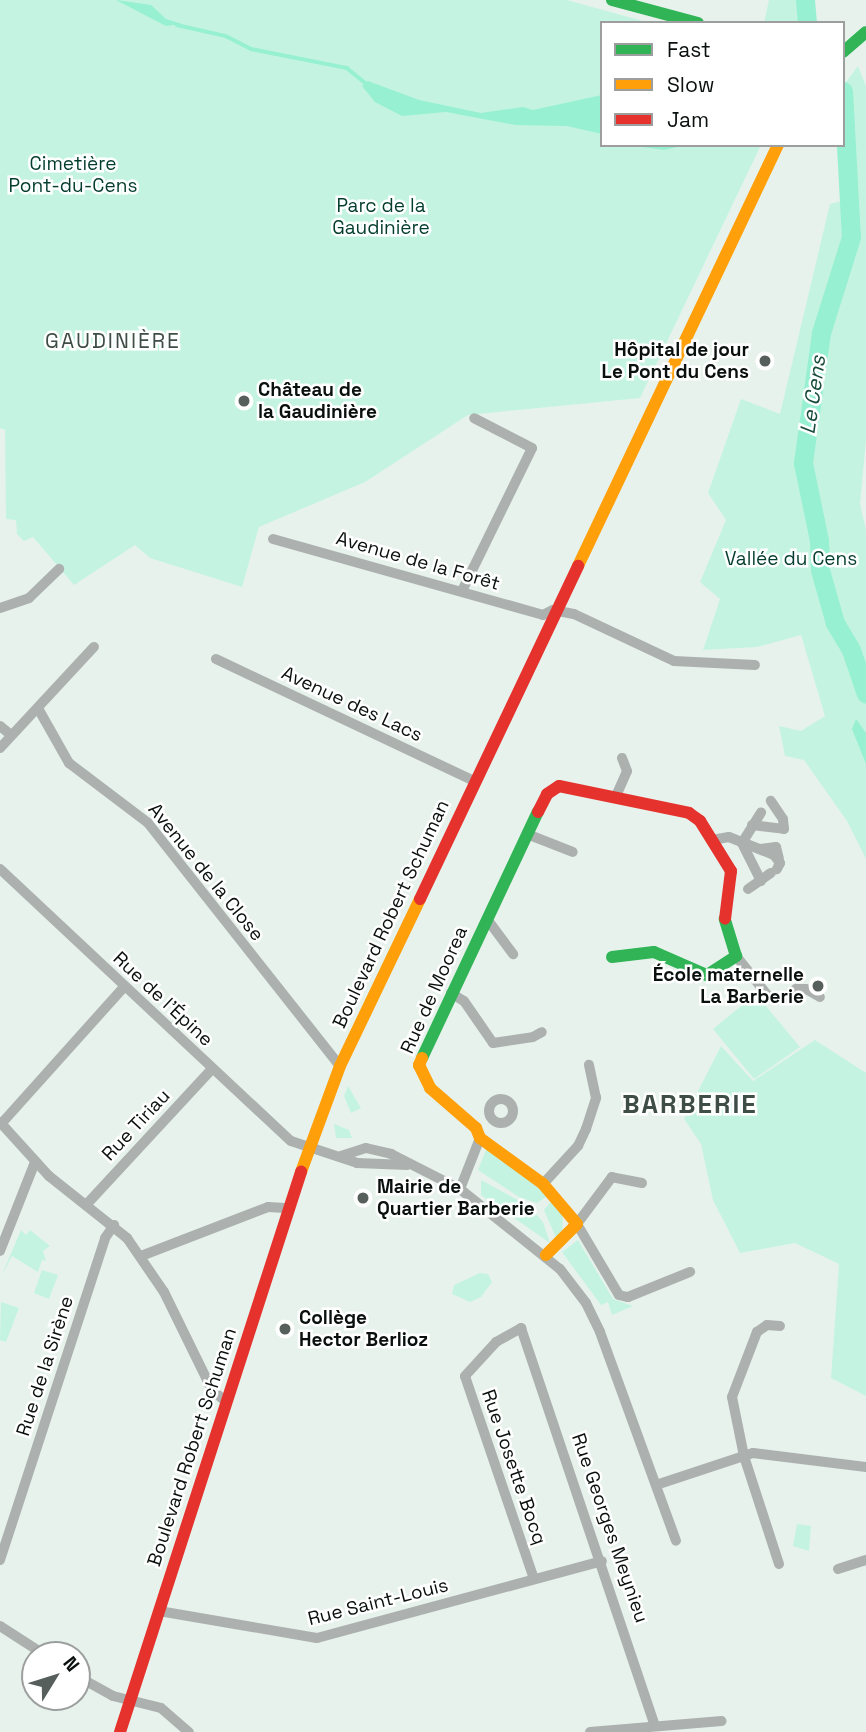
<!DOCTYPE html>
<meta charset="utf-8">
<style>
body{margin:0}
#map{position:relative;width:866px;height:1732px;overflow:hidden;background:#e7f2ec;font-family:"Space Grotesk",sans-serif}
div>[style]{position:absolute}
.green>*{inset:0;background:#c4f4e1}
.water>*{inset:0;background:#96f0d1}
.stream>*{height:3.5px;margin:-1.75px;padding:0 1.75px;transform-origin:1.75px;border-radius:1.75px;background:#96f0d1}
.river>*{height:19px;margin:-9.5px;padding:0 9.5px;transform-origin:9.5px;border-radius:9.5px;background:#96f0d1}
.street>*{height:10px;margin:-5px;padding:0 5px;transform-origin:5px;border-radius:5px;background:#acb1af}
.street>.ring{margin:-5px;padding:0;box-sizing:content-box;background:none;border:10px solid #acb1af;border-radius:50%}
.fast>*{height:12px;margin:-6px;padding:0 6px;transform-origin:6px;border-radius:6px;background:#30b455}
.slow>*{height:12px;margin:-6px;padding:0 6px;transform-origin:6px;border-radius:6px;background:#ff9f0a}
.jam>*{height:12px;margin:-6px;padding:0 6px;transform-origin:6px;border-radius:6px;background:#e5322d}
.dots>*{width:19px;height:19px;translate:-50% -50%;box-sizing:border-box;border:4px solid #fff;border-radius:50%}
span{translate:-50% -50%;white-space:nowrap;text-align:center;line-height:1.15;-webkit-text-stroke:5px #fff;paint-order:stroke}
.park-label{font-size:19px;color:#033d2d}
.poi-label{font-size:19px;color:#0a100e;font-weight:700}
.right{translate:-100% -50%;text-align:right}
.left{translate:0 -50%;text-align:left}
.street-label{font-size:19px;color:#0a100e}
.neighbourhood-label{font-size:21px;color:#3e4e47;letter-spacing:2px}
.water-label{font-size:21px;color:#184c3c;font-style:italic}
.district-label{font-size:26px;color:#3e4e47;font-weight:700;letter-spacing:2px}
.legend{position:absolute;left:600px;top:21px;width:245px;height:126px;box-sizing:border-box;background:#fff;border:2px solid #9d9f9f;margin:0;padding:9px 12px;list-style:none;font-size:21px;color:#0a100e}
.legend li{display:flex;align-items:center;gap:14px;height:35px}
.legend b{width:35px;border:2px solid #9d9f9f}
.north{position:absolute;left:21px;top:1641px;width:70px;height:70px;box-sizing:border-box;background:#fff;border:2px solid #9d9f9f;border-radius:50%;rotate:52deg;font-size:19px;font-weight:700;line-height:28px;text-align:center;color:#0a100e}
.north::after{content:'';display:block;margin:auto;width:24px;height:32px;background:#575f5c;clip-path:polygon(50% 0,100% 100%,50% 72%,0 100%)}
</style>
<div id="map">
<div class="green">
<i style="clip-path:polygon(0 0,567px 0,650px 23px,602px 23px,602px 145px,761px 145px,640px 398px,468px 415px,365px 482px,259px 527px,242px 587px,150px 558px,135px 545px,74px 585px,33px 537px,24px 541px,17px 534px,16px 520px,6px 519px,5px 430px,0 428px)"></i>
<i style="clip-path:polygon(769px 0,811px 0,812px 23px,764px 23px)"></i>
<i style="clip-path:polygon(858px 66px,866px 86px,866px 440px,860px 504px,866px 530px,866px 859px,847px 821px,804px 760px,785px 756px,779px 726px,801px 731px,825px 716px,801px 635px,757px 647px,703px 650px,720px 599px,700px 582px,726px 520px,708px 493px,741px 399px,780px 414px,830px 204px,845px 200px,843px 86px)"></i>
<i style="clip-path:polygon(756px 994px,800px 1047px,754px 1079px,713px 1029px)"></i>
<i style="clip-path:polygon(815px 1040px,866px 1073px,866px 1396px,831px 1378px,839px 1264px,795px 1243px,740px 1253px,713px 1200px,701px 1144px,684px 1119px,721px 1046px,753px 1081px)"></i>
<i style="clip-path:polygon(348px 1086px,361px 1108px,351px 1113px,344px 1096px)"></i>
<i style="clip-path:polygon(334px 1124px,349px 1130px,352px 1138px,336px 1138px)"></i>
<i style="clip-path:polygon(487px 1147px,549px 1195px,537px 1203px,519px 1197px,478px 1170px)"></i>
<i style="clip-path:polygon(481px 1180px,529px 1206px,543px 1222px,550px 1243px,481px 1195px)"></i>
<i style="clip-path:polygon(553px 1199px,563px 1210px,562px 1236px,557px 1240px,544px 1210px)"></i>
<i style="clip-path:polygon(21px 1230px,26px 1235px,30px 1230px,50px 1246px,43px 1251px,46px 1261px,42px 1260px,38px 1272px,12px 1256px,1px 1277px)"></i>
<i style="clip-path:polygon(578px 1240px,613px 1299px,633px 1306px,612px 1315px,608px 1302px,601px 1305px,562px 1252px)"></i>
<i style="clip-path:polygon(42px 1270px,58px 1275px,49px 1299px,34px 1293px)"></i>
<i style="clip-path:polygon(480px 1273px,488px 1274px,492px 1282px,481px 1297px,470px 1302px,452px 1294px,454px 1285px)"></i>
<i style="clip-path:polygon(1px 1302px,19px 1308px,6px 1342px,0 1340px)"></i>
<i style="clip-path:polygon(797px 1524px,811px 1526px,809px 1551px,793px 1546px)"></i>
</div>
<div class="water">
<i style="clip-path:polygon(116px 0,151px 5px,166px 19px,182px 24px,166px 26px)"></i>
<i style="clip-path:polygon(368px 81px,419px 100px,481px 113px,523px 107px,533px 110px,602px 95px,602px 134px,567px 126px,516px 125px,446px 112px,402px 116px,375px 102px,362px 86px)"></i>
<i style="clip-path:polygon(628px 145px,686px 145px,664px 150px)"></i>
<i style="clip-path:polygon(856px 719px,866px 733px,866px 764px,852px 729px)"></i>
</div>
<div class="stream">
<i style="left:177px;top:25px;width:50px;rotate:12.7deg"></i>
<i style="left:226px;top:36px;width:28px;rotate:27deg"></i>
<i style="left:251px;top:49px;width:98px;rotate:11.2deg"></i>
<i style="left:347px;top:68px;width:26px;rotate:39deg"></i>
</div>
<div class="river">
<i style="left:805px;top:0;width:23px;rotate:85deg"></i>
<i style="left:843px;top:91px;width:146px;rotate:86.9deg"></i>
<i style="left:851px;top:237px;width:101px;rotate:107.4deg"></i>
<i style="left:821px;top:333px;width:131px;rotate:97.9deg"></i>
<i style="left:803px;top:463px;width:79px;rotate:78.3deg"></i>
<i style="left:819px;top:540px;width:30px;rotate:88deg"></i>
<i style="left:820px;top:570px;width:55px;rotate:74.2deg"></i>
<i style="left:835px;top:623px;width:31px;rotate:59deg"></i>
<i style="left:851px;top:650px;width:46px;rotate:71.2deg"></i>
</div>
<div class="street">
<i style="left:273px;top:539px;width:280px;rotate:15.7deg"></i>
<i style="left:543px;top:615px;width:11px;rotate:-27deg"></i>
<i style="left:553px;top:610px;width:21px;rotate:11deg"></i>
<i style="left:574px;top:614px;width:110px;rotate:25.2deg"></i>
<i style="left:674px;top:661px;width:81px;rotate:2.8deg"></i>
<i style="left:462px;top:591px;width:159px;rotate:-63.9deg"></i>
<i style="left:532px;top:448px;width:65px;rotate:-152.7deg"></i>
<i style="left:0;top:608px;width:31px;rotate:-19deg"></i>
<i style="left:29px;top:598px;width:42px;rotate:-44deg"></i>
<i style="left:216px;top:659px;width:285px;rotate:25.3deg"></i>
<i style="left:39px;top:710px;width:61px;rotate:60.5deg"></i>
<i style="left:69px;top:763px;width:99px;rotate:37.2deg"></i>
<i style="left:148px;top:823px;width:310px;rotate:51.7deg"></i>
<i style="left:0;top:726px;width:14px;rotate:39deg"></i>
<i style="left:0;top:748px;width:138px;rotate:-47.1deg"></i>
<i style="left:616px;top:796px;width:27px;rotate:-66deg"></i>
<i style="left:627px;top:771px;width:14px;rotate:-111deg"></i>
<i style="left:752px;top:825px;width:32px;rotate:7deg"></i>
<i style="left:784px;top:829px;width:10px;rotate:-96deg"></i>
<i style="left:783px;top:819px;width:22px;rotate:-124deg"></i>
<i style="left:527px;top:834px;width:49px;rotate:21.4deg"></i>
<i style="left:712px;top:840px;width:17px;rotate:-10deg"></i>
<i style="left:729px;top:837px;width:48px;rotate:21.8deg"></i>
<i style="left:774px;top:855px;width:10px;rotate:53deg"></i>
<i style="left:780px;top:863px;width:7px;rotate:117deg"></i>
<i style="left:760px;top:849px;width:16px;rotate:-7deg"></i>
<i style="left:776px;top:847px;width:12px;rotate:76deg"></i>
<i style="left:0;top:869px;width:398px;rotate:43.1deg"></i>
<i style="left:291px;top:1141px;width:70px;rotate:18.4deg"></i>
<i style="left:357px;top:1163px;width:50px;rotate:2.3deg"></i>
<i style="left:761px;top:881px;width:42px;rotate:-116.6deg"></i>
<i style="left:742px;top:843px;width:36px;rotate:-58deg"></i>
<i style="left:748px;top:889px;width:28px;rotate:-35deg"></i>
<i style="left:487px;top:919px;width:44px;rotate:53.4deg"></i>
<i style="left:736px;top:956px;width:53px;rotate:51.2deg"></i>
<i style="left:769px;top:997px;width:12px;rotate:14deg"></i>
<i style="left:781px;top:1000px;width:19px;rotate:-36deg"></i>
<i style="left:796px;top:989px;width:10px"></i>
<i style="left:806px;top:989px;width:16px;rotate:30deg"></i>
<i style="left:451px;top:993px;width:15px;rotate:32deg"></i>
<i style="left:464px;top:1001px;width:51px;rotate:55.4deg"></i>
<i style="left:493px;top:1043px;width:40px;rotate:-8.5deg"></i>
<i style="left:533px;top:1037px;width:10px;rotate:-29deg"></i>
<i class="ring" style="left:489px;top:1099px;width:14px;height:14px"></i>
<i style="left:0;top:1122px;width:73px;rotate:47.8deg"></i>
<i style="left:49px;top:1176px;width:100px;rotate:38.5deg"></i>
<i style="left:127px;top:1238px;width:65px;rotate:55.6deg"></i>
<i style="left:164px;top:1292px;width:109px;rotate:63.9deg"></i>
<i style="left:212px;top:1390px;width:17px;rotate:40deg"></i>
<i style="left:1px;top:1124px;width:184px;rotate:-48.1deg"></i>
<i style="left:341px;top:1156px;width:26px;rotate:-18deg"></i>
<i style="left:366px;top:1148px;width:26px;rotate:13deg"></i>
<i style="left:391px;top:1154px;width:77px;rotate:26.9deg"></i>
<i style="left:460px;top:1189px;width:128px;rotate:38.7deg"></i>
<i style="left:560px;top:1269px;width:43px;rotate:52.6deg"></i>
<i style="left:586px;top:1303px;width:32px;rotate:64deg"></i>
<i style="left:600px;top:1332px;width:222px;rotate:70deg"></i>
<i style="left:642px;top:1183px;width:31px;rotate:-169deg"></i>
<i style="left:612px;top:1177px;width:59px;rotate:126.7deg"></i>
<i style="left:577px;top:1224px;width:82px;rotate:59.4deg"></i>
<i style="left:619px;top:1295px;width:9px;rotate:13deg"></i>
<i style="left:628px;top:1297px;width:67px;rotate:-22deg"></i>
<i style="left:543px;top:1184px;width:52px;rotate:-47.4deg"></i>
<i style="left:578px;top:1146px;width:19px;rotate:-65deg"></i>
<i style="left:586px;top:1129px;width:33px;rotate:-72deg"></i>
<i style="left:596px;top:1098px;width:34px;rotate:-102deg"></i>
<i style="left:460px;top:1189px;width:55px;rotate:-68.6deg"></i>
<i style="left:86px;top:1205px;width:185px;rotate:-47.2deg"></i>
<i style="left:0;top:1251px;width:96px;rotate:-68.5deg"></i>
<i style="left:141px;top:1256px;width:136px;rotate:-21.1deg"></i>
<i style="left:268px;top:1207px;width:22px;rotate:3deg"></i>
<i style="left:656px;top:1485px;width:102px;rotate:-18.3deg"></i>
<i style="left:753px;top:1453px;width:114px;rotate:7.1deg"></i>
<i style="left:0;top:1560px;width:339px;rotate:-71.9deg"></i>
<i style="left:105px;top:1238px;width:16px;rotate:-55deg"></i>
<i style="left:779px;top:1564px;width:114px;rotate:-108deg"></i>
<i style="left:744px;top:1456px;width:60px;rotate:-101.5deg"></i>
<i style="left:732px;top:1397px;width:70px;rotate:-69deg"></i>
<i style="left:757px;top:1332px;width:12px;rotate:-35deg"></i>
<i style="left:767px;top:1325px;width:13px;rotate:4deg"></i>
<i style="left:838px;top:1569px;width:29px;rotate:-18deg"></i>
<i style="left:534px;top:1579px;width:214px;rotate:-108.8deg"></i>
<i style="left:465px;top:1376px;width:46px;rotate:-47.6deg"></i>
<i style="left:496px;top:1342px;width:29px;rotate:-29deg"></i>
<i style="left:521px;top:1328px;width:418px;rotate:71.4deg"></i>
<i style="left:159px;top:1611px;width:160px;rotate:9.7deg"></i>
<i style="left:317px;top:1638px;width:295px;rotate:-15.1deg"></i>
<i style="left:0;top:1626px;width:54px;rotate:32.8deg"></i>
<i style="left:77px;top:1676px;width:41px;rotate:29.1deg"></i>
<i style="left:113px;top:1696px;width:49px;rotate:14deg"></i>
<i style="left:161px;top:1708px;width:37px;rotate:41deg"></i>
<i style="left:590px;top:1732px;width:132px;rotate:-4.8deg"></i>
</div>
<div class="fast">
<i style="left:612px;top:0;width:89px;rotate:15deg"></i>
<i style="left:843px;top:52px;width:30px;rotate:-41deg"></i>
<i style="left:612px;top:957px;width:42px;rotate:-6.8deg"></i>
<i style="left:654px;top:952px;width:58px;rotate:23.5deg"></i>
<i style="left:707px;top:975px;width:35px;rotate:-33deg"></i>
<i style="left:736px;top:956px;width:39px;rotate:-107deg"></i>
<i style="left:422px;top:1058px;width:272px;rotate:-64.8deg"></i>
</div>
<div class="slow">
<i style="left:578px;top:566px;width:466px;rotate:-64.6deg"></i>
<i style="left:422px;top:1058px;width:8px;rotate:113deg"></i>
<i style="left:419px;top:1065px;width:25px;rotate:64deg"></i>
<i style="left:430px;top:1088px;width:61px;rotate:41deg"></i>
<i style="left:476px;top:1128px;width:11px;rotate:68deg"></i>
<i style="left:480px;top:1138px;width:78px;rotate:36.1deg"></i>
<i style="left:543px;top:1184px;width:52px;rotate:49.6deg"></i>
<i style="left:577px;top:1224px;width:44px;rotate:135deg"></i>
<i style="left:301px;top:1172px;width:113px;rotate:-69.8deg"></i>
<i style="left:340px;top:1066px;width:185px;rotate:-64.4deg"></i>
</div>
<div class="jam">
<i style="left:538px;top:812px;width:20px;rotate:-63deg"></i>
<i style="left:547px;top:794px;width:14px;rotate:-34deg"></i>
<i style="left:559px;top:786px;width:133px;rotate:11.7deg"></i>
<i style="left:689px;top:813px;width:14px;rotate:36deg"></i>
<i style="left:700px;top:821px;width:59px;rotate:58.2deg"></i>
<i style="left:731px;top:871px;width:48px;rotate:97.1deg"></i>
<i style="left:420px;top:899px;width:369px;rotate:-64.6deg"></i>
<i style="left:120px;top:1732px;width:589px;rotate:-72.09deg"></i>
</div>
<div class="dots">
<i style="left:765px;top:361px;background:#575f5c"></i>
<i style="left:244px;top:401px;background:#575f5c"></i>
<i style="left:818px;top:986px;background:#575f5c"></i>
<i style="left:363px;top:1198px;background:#575f5c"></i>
<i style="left:285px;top:1329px;background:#575f5c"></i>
</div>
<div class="park-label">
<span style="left:73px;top:175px">Cimetière<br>Pont-du-Cens</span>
<span style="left:381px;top:217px">Parc de la<br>Gaudinière</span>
<span style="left:791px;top:559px">Vallée du Cens</span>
</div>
<div class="poi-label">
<span class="right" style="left:749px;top:361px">Hôpital de jour<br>Le Pont du Cens</span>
<span class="left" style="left:258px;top:401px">Château de<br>la Gaudinière</span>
<span class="right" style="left:804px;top:986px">École maternelle<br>La Barberie</span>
<span class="left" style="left:377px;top:1198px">Mairie de<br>Quartier Barberie</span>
<span class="left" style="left:299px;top:1329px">Collège<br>Hector Berlioz</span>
</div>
<div class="street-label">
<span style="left:418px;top:561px;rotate:16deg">Avenue de la Forêt</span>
<span style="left:352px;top:704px;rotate:25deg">Avenue des Lacs</span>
<span style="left:206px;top:872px;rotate:51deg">Avenue de la Close</span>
<span style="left:391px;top:914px;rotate:-65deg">Boulevard Robert Schuman</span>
<span style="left:434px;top:990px;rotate:-66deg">Rue de Moorea</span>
<span style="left:163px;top:999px;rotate:43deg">Rue de l'Épine</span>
<span style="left:136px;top:1125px;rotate:-47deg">Rue Tiriau</span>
<span style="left:45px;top:1366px;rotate:-72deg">Rue de la Sirène</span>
<span style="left:192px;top:1447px;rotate:-72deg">Boulevard Robert Schuman</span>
<span style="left:514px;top:1467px;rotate:71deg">Rue Josette Bocq</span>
<span style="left:610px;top:1528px;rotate:71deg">Rue Georges Meynieu</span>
<span style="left:378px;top:1602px;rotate:-14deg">Rue Saint-Louis</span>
</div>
<div class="neighbourhood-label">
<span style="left:113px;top:341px">GAUDINIÈRE</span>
</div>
<div class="water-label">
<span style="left:813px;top:395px;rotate:-82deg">Le Cens</span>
</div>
<div class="district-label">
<span style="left:690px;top:1105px">BARBERIE</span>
</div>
<ul class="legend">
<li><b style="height:9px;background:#30b455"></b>Fast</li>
<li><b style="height:9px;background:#ff9f0a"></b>Slow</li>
<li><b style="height:9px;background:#e5322d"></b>Jam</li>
</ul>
<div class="north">N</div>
</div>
